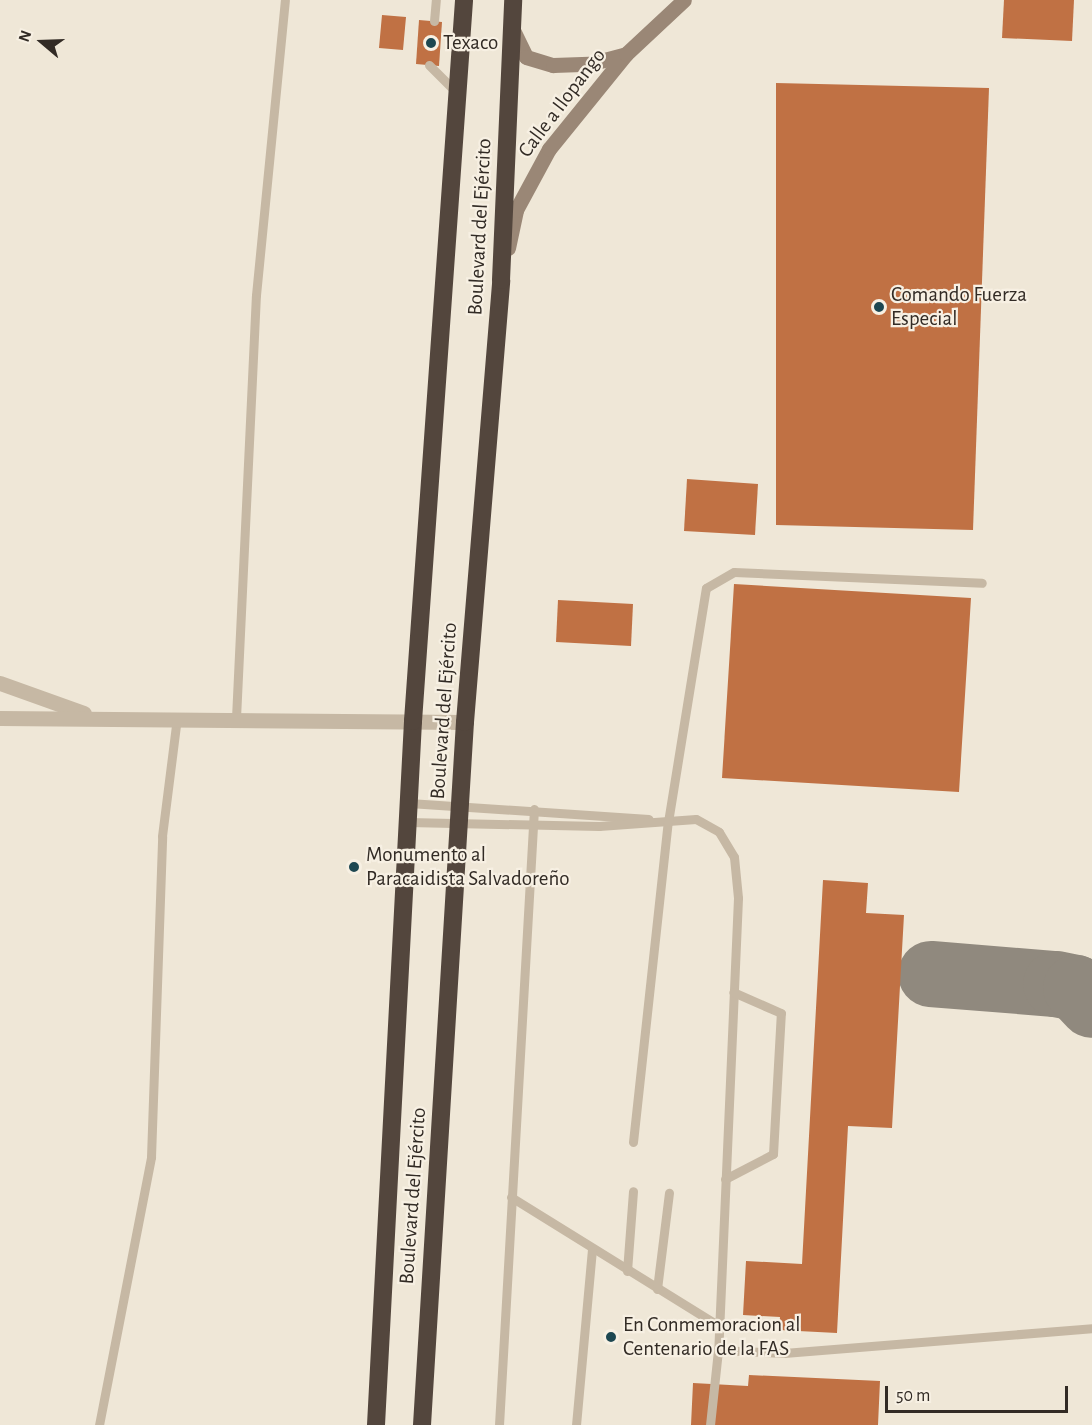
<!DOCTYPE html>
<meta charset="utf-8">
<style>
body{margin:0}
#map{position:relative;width:1092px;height:1425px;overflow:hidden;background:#efe7d7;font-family:"Alegreya Sans",sans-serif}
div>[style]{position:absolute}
.taxiway>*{height:66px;margin:-33px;padding:0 33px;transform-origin:33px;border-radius:33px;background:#90897e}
.building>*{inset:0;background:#c07144}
.lane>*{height:9px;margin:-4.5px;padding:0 4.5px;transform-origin:4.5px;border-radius:4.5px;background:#c6b8a4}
.street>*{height:15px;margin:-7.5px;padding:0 7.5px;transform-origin:7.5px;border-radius:7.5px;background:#c6b8a4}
.secondary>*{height:15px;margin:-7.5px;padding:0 7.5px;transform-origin:7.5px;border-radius:7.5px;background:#9a8776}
.highway>*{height:18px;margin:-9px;padding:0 9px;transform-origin:9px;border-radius:9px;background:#53463d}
.dots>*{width:16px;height:16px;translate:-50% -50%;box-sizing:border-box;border:3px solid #f7f0e3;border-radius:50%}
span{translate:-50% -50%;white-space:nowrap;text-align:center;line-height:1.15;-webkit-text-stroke:4.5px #f7f0e3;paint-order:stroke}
.poi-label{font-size:21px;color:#322b25}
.left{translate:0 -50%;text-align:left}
.street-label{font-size:21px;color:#322b25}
.north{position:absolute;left:12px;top:12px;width:60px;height:60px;-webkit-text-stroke:4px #f7f0e3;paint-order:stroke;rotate:289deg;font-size:16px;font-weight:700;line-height:24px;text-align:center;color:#322b25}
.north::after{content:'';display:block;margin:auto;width:21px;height:27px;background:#322b25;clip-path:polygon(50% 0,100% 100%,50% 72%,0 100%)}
.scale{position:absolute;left:885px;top:1386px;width:183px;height:27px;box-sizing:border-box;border:3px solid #322b25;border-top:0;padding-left:8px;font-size:18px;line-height:21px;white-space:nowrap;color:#322b25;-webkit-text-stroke:4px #f7f0e3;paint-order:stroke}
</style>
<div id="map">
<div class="taxiway">
<i style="left:931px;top:974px;width:125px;rotate:4.6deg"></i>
<i style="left:1056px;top:984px;width:20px;rotate:11deg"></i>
<i style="left:1076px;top:988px;width:23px;rotate:47deg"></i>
</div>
<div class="building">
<i style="clip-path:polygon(1004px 0,1074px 0,1072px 41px,1002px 38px)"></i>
<i style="clip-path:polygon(382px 15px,406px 17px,403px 50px,379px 48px)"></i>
<i style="clip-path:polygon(419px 20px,442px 22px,439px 66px,416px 64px)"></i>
<i style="clip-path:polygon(776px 83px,989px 88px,973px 530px,776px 525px)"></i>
<i style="clip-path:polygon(687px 479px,758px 484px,755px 535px,684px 531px)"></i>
<i style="clip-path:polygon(734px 584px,971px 598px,959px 792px,722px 778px)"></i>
<i style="clip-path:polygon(558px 600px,633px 604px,631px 646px,556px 642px)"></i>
<i style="clip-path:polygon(823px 880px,868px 883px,866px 913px,904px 915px,892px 1128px,848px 1126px,837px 1333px,779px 1330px,780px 1317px,743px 1315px,746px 1261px,802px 1264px)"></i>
<i style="clip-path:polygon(749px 1375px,880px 1381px,878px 1425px,691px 1425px,693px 1383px,748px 1386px)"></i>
</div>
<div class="lane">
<i style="left:434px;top:21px;width:21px;rotate:-85deg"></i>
<i style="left:429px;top:65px;width:40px;rotate:45deg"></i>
<i style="left:236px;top:718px;width:423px;rotate:-87.3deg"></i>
<i style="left:256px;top:295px;width:296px;rotate:-84.4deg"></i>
<i style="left:409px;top:803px;width:240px;rotate:3.8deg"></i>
<i style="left:408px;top:822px;width:191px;rotate:1.2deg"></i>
<i style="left:599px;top:826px;width:97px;rotate:-4.1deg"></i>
<i style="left:696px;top:819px;width:26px;rotate:29deg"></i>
<i style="left:719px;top:832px;width:29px;rotate:59deg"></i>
<i style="left:734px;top:857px;width:41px;rotate:84.4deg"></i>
<i style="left:738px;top:898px;width:452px;rotate:92.5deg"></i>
<i style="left:718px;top:1350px;width:66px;rotate:2.6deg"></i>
<i style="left:784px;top:1353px;width:309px;rotate:-4.6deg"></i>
<i style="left:633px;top:1142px;width:322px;rotate:-83.8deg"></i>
<i style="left:668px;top:822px;width:237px;rotate:-80.8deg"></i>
<i style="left:706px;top:588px;width:32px;rotate:-30deg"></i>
<i style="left:734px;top:572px;width:248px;rotate:2.5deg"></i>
<i style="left:725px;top:1179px;width:54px;rotate:-27.5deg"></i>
<i style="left:773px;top:1154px;width:141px;rotate:-86.8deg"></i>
<i style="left:781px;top:1013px;width:52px;rotate:-156.4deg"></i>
<i style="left:511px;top:1197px;width:245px;rotate:31.8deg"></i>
<i style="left:627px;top:1271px;width:80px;rotate:-85.7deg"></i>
<i style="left:657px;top:1289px;width:97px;rotate:-82.9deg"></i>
<i style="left:99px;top:1425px;width:273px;rotate:-79deg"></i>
<i style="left:151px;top:1157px;width:321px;rotate:-88deg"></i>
<i style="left:162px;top:836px;width:120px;rotate:-82.8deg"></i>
<i style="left:499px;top:1425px;width:617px;rotate:-86.75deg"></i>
<i style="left:576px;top:1425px;width:176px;rotate:-84.8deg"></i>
<i style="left:710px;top:1425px;width:75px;rotate:-83.9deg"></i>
</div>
<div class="street">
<i style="left:0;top:683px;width:89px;rotate:19.7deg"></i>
<i style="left:0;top:718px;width:465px;rotate:0.5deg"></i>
</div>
<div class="secondary">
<i style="left:512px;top:28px;width:32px;rotate:64deg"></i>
<i style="left:526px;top:57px;width:28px;rotate:17deg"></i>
<i style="left:553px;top:65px;width:36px;rotate:-2deg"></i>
<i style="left:589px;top:64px;width:38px;rotate:-15deg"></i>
<i style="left:508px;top:248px;width:39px;rotate:-78deg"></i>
<i style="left:516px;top:210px;width:69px;rotate:-61.6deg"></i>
<i style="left:549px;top:149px;width:122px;rotate:-51deg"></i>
<i style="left:626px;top:54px;width:79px;rotate:-43deg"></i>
</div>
<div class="highway">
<i style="left:376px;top:1425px;width:705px;rotate:-86.99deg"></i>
<i style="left:413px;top:721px;width:723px;rotate:-85.95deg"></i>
<i style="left:422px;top:1425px;width:704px;rotate:-86.5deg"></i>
<i style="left:465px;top:722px;width:443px;rotate:-85.3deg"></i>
<i style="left:501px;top:280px;width:280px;rotate:-87.5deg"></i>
</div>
<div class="dots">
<i style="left:431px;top:43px;background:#1d4751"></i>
<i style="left:879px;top:307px;background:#1d4751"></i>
<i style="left:354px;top:867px;background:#1d4751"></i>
<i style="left:611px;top:1337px;background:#1d4751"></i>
</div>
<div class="poi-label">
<span class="left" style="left:443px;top:43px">Texaco</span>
<span class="left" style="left:891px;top:307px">Comando Fuerza<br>Especial</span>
<span class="left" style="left:366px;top:867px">Monumento al<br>Paracaidista Salvadoreño</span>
<span class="left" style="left:623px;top:1337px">En Conmemoracion al<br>Centenario de la FAS</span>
</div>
<div class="street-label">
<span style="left:562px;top:103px;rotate:-53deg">Calle a Ilopango</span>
<span style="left:480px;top:227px;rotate:-87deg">Boulevard del Ejército</span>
<span style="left:444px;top:711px;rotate:-86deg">Boulevard del Ejército</span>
<span style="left:413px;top:1196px;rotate:-86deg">Boulevard del Ejército</span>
</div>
<div class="north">N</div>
<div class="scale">50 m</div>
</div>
